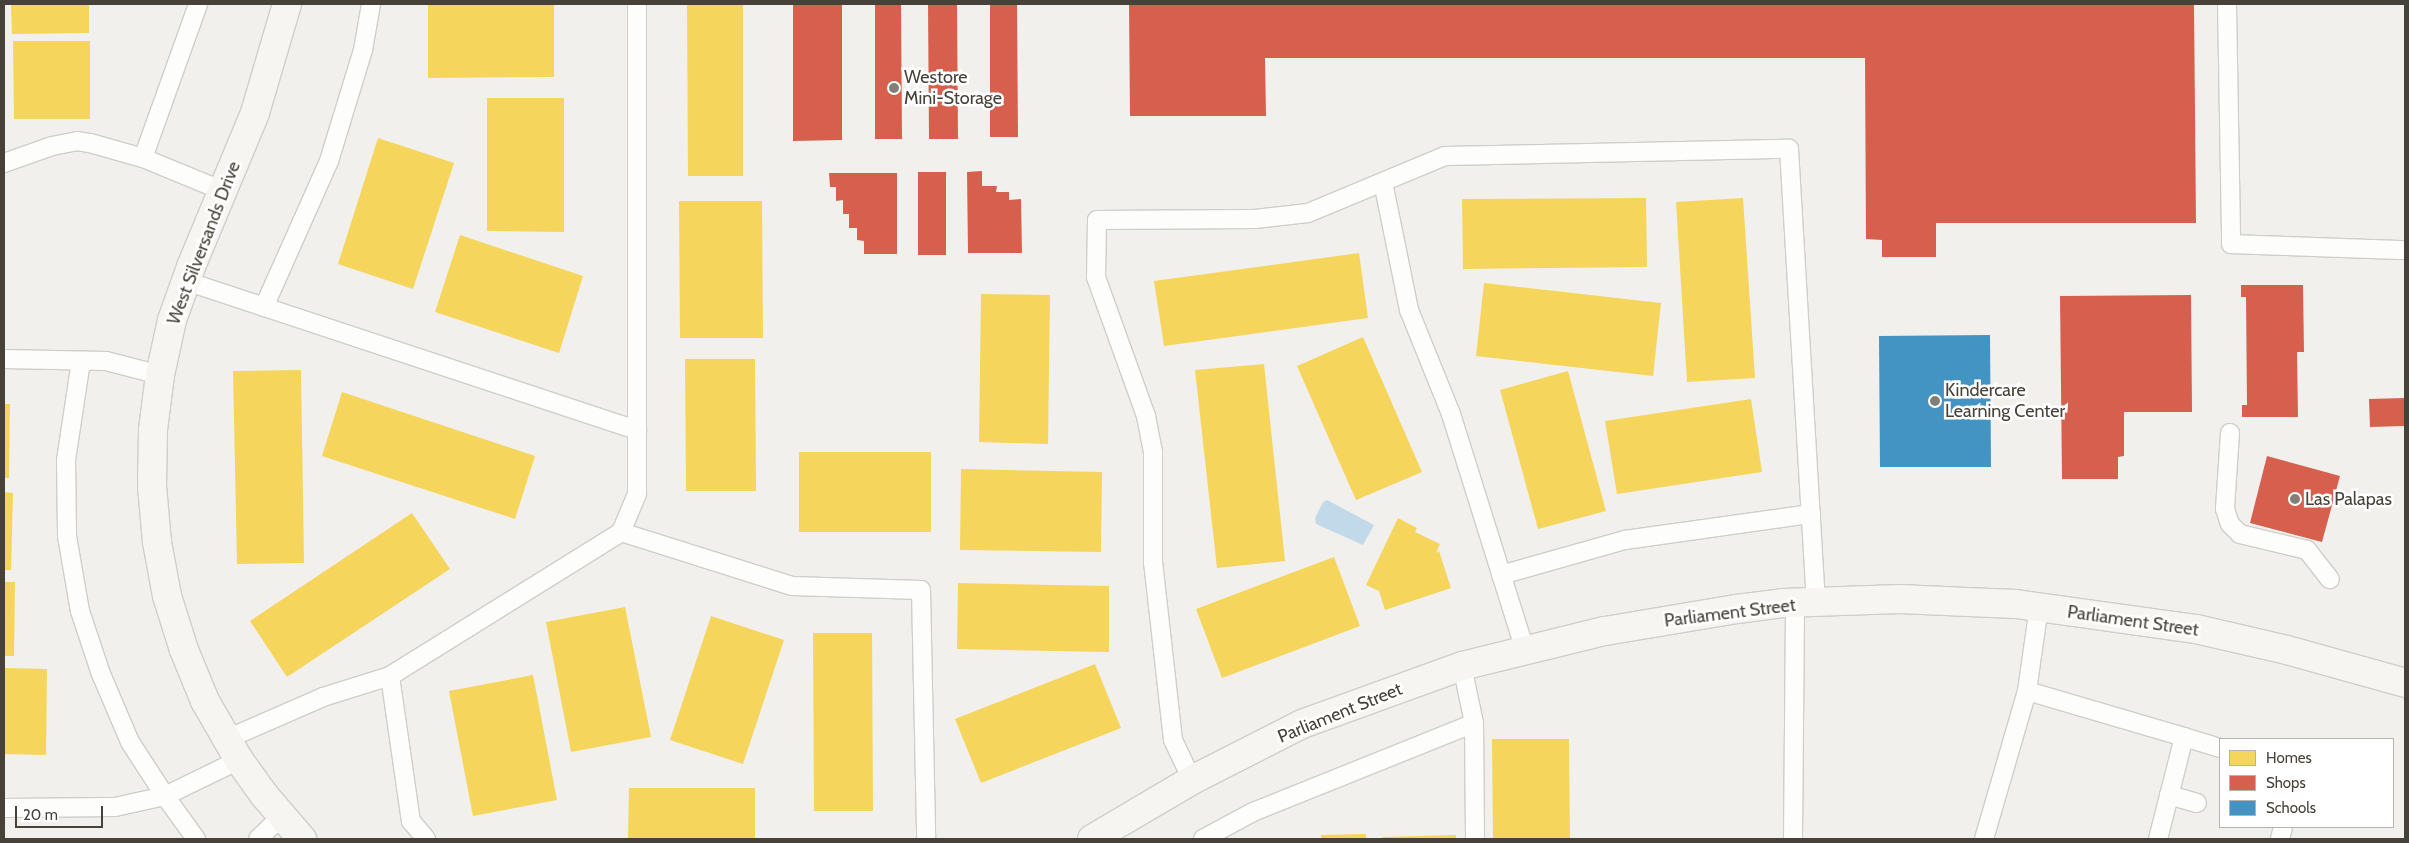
<!DOCTYPE html>
<style>
body{margin:0}
#map{position:relative;width:2409px;height:843px;overflow:hidden;background:#f1f0ed;font-family:Cabin,sans-serif}
div>[style]{position:absolute}
.water>*{inset:0;background:#c2d9ea}
.homes>*{inset:0;background:#f6d55c}
.shops>*{inset:0;background:#d6604d}
.schools>*{inset:0;background:#4393c3}
.roads{filter:drop-shadow(1px 0 #cfceca) drop-shadow(-1px 0 #cfceca) drop-shadow(0 1px #cfceca) drop-shadow(0 -1px #cfceca)}
.lane>*{height:18px;margin:-9px;padding:0 9px;transform-origin:9px;border-radius:9px;background:#fdfdfc}
.secondary>*{height:28px;margin:-14px;padding:0 14px;transform-origin:14px;border-radius:14px;background:#f6f5f1}
.dots>*{width:14px;height:14px;translate:-50% -50%;box-sizing:border-box;border:2px solid #fff;border-radius:50%}
span{translate:-50% -50%;white-space:nowrap;text-align:center;line-height:1.15;-webkit-text-stroke:5px #fff;paint-order:stroke}
.poi-label{font-size:18px;color:#474239}
.left{translate:0 -50%;text-align:left}
.street-label{font-size:18px;color:#474239}
.frame{position:absolute;inset:0;border:5px solid #474239;pointer-events:none}
.legend{position:absolute;left:2219px;top:738px;width:175px;height:90px;box-sizing:border-box;background:#fff;border:1px solid #b5b3b0;margin:0;padding:6px 9px;list-style:none;font-size:15px;color:#474239}
.legend li{display:flex;align-items:center;gap:10px;height:25px}
.legend b{width:25px;border:1px solid #b5b3b0}
.scale{position:absolute;left:15px;top:806px;width:88px;height:22px;box-sizing:border-box;border:2px solid #474239;border-top:0;padding-left:6px;font-size:15px;line-height:18px;white-space:nowrap;color:#474239;-webkit-text-stroke:4px #fff;paint-order:stroke}
</style>
<div id="map">
<div class="water">
<i style="clip-path:polygon(1327px 500px,1374px 525px,1363px 545px,1316px 524px,1315px 518px,1323px 502px)"></i>
</div>
<div class="homes">
<i style="clip-path:polygon(11px 4px,89px 4px,89px 33px,12px 34px)"></i>
<i style="clip-path:polygon(428px 4px,554px 4px,554px 77px,428px 78px)"></i>
<i style="clip-path:polygon(687px 4px,743px 4px,743px 176px,688px 176px)"></i>
<i style="clip-path:polygon(13px 41px,90px 41px,90px 119px,14px 119px)"></i>
<i style="clip-path:polygon(487px 98px,564px 98px,564px 232px,487px 231px)"></i>
<i style="clip-path:polygon(378px 138px,454px 163px,413px 289px,338px 264px)"></i>
<i style="clip-path:polygon(1646px 198px,1647px 267px,1463px 269px,1462px 199px)"></i>
<i style="clip-path:polygon(1743px 198px,1755px 378px,1687px 382px,1676px 202px)"></i>
<i style="clip-path:polygon(679px 201px,762px 201px,763px 338px,680px 338px)"></i>
<i style="clip-path:polygon(460px 235px,583px 276px,559px 353px,435px 312px)"></i>
<i style="clip-path:polygon(1359px 253px,1368px 318px,1164px 346px,1154px 281px)"></i>
<i style="clip-path:polygon(1484px 283px,1661px 303px,1653px 376px,1476px 356px)"></i>
<i style="clip-path:polygon(981px 294px,1050px 295px,1048px 444px,979px 442px)"></i>
<i style="clip-path:polygon(1363px 337px,1422px 472px,1356px 500px,1297px 366px)"></i>
<i style="clip-path:polygon(685px 359px,755px 359px,756px 491px,686px 491px)"></i>
<i style="clip-path:polygon(1264px 364px,1285px 561px,1217px 568px,1195px 370px)"></i>
<i style="clip-path:polygon(301px 370px,304px 563px,237px 564px,233px 371px)"></i>
<i style="clip-path:polygon(1568px 371px,1606px 511px,1538px 529px,1500px 390px)"></i>
<i style="clip-path:polygon(342px 392px,535px 456px,515px 519px,322px 456px)"></i>
<i style="clip-path:polygon(1751px 399px,1762px 472px,1617px 494px,1605px 421px)"></i>
<i style="clip-path:polygon(4px 404px,10px 404px,9px 478px,4px 478px)"></i>
<i style="clip-path:polygon(799px 452px,931px 452px,931px 532px,799px 532px)"></i>
<i style="clip-path:polygon(961px 469px,1102px 472px,1101px 552px,960px 550px)"></i>
<i style="clip-path:polygon(4px 492px,13px 493px,11px 570px,4px 570px)"></i>
<i style="clip-path:polygon(412px 513px,450px 569px,287px 677px,250px 621px)"></i>
<i style="clip-path:polygon(1398px 518px,1417px 528px,1415px 532px,1440px 544px,1436px 553px,1439px 551px,1451px 588px,1385px 610px,1379px 591px,1366px 585px)"></i>
<i style="clip-path:polygon(1334px 557px,1360px 626px,1222px 678px,1196px 609px)"></i>
<i style="clip-path:polygon(4px 582px,15px 582px,14px 656px,4px 656px)"></i>
<i style="clip-path:polygon(958px 583px,1109px 586px,1109px 652px,957px 649px)"></i>
<i style="clip-path:polygon(625px 607px,651px 737px,571px 752px,546px 622px)"></i>
<i style="clip-path:polygon(711px 616px,784px 640px,743px 764px,670px 740px)"></i>
<i style="clip-path:polygon(813px 633px,872px 633px,873px 811px,814px 811px)"></i>
<i style="clip-path:polygon(1095px 664px,1121px 728px,981px 783px,955px 719px)"></i>
<i style="clip-path:polygon(4px 668px,47px 669px,46px 755px,4px 754px)"></i>
<i style="clip-path:polygon(533px 675px,557px 800px,473px 816px,449px 691px)"></i>
<i style="clip-path:polygon(1492px 739px,1569px 739px,1570px 839px,1493px 839px)"></i>
<i style="clip-path:polygon(629px 788px,755px 788px,755px 839px,628px 839px)"></i>
<i style="clip-path:polygon(1366px 834px,1366px 839px,1321px 839px,1321px 835px)"></i>
<i style="clip-path:polygon(1456px 835px,1456px 839px,1382px 839px,1382px 837px)"></i>
</div>
<div class="shops">
<i style="clip-path:polygon(793px 4px,842px 4px,842px 140px,793px 141px)"></i>
<i style="clip-path:polygon(875px 4px,901px 4px,902px 139px,875px 139px)"></i>
<i style="clip-path:polygon(928px 4px,957px 4px,958px 139px,929px 139px)"></i>
<i style="clip-path:polygon(990px 4px,1017px 4px,1018px 137px,990px 137px)"></i>
<i style="clip-path:polygon(1129px 4px,2194px 4px,2196px 223px,1936px 223px,1936px 257px,1882px 257px,1882px 240px,1866px 239px,1865px 58px,1265px 58px,1266px 116px,1130px 116px)"></i>
<i style="clip-path:polygon(982px 171px,982px 186px,997px 186px,996px 192px,1009px 192px,1009px 200px,1021px 199px,1022px 253px,968px 253px,967px 172px)"></i>
<i style="clip-path:polygon(918px 172px,946px 172px,946px 255px,918px 255px)"></i>
<i style="clip-path:polygon(829px 173px,897px 173px,897px 254px,864px 254px,864px 241px,857px 240px,857px 228px,849px 228px,849px 214px,843px 214px,843px 200px,836px 201px,836px 187px,830px 187px)"></i>
<i style="clip-path:polygon(2241px 285px,2303px 285px,2304px 352px,2297px 352px,2298px 417px,2242px 417px,2242px 405px,2247px 405px,2246px 297px,2241px 297px)"></i>
<i style="clip-path:polygon(2191px 295px,2192px 412px,2124px 412px,2124px 456px,2118px 457px,2118px 479px,2062px 479px,2060px 296px)"></i>
<i style="clip-path:polygon(2404px 398px,2405px 426px,2370px 427px,2369px 399px)"></i>
<i style="clip-path:polygon(2267px 456px,2340px 476px,2322px 542px,2250px 523px)"></i>
</div>
<div class="schools">
<i style="clip-path:polygon(1990px 335px,1991px 467px,1880px 467px,1879px 336px)"></i>
</div>
<div class="roads">
<div class="lane">
<i style="left:2227px;top:4px;width:240px;rotate:89deg"></i>
<i style="left:2231px;top:244px;width:174px;rotate:2deg"></i>
<i style="left:143px;top:158px;width:164px;rotate:-70.3deg"></i>
<i style="left:4px;top:163px;width:51px;rotate:-19.5deg"></i>
<i style="left:52px;top:146px;width:25px;rotate:-11deg"></i>
<i style="left:77px;top:141px;width:13px;rotate:9deg"></i>
<i style="left:90px;top:143px;width:55px;rotate:15.8deg"></i>
<i style="left:143px;top:158px;width:87px;rotate:22.4deg"></i>
<i style="left:1383px;top:182px;width:131px;rotate:78.5deg"></i>
<i style="left:1409px;top:310px;width:112px;rotate:68deg"></i>
<i style="left:1451px;top:414px;width:247px;rotate:72.6deg"></i>
<i style="left:186px;top:281px;width:475px;rotate:18.3deg"></i>
<i style="left:264px;top:307px;width:160px;rotate:-66deg"></i>
<i style="left:329px;top:161px;width:116px;rotate:-73deg"></i>
<i style="left:363px;top:50px;width:47px;rotate:-80.1deg"></i>
<i style="left:4px;top:359px;width:102px;rotate:1.1deg"></i>
<i style="left:106px;top:361px;width:56px;rotate:14.5deg"></i>
<i style="left:81px;top:361px;width:100px;rotate:98.6deg"></i>
<i style="left:66px;top:460px;width:76px;rotate:89.2deg"></i>
<i style="left:67px;top:536px;width:76px;rotate:80.2deg"></i>
<i style="left:80px;top:611px;width:66px;rotate:71.6deg"></i>
<i style="left:101px;top:674px;width:74px;rotate:66.9deg"></i>
<i style="left:130px;top:742px;width:64px;rotate:57.1deg"></i>
<i style="left:165px;top:796px;width:53px;rotate:54.2deg"></i>
<i style="left:2230px;top:433px;width:76px;rotate:93.8deg"></i>
<i style="left:2225px;top:509px;width:16px;rotate:72deg"></i>
<i style="left:2230px;top:524px;width:14px;rotate:45deg"></i>
<i style="left:2240px;top:534px;width:69px;rotate:13.4deg"></i>
<i style="left:2307px;top:550px;width:37px;rotate:52deg"></i>
<i style="left:621px;top:532px;width:179px;rotate:17.5deg"></i>
<i style="left:792px;top:586px;width:129px;rotate:1.8deg"></i>
<i style="left:921px;top:590px;width:249px;rotate:88.8deg"></i>
<i style="left:1501px;top:575px;width:129px;rotate:-15.8deg"></i>
<i style="left:1625px;top:540px;width:188px;rotate:-8deg"></i>
<i style="left:1462px;top:666px;width:58px;rotate:78.1deg"></i>
<i style="left:1474px;top:723px;width:116px;rotate:89.5deg"></i>
<i style="left:390px;top:676px;width:147px;rotate:81.8deg"></i>
<i style="left:411px;top:821px;width:23px;rotate:50deg"></i>
<i style="left:2027px;top:691px;width:164px;rotate:16.3deg"></i>
<i style="left:2184px;top:737px;width:105px;rotate:104.3deg"></i>
<i style="left:2184px;top:737px;width:38px;rotate:17deg"></i>
<i style="left:227px;top:739px;width:105px;rotate:-23.6deg"></i>
<i style="left:323px;top:697px;width:70px;rotate:-17.4deg"></i>
<i style="left:390px;top:676px;width:272px;rotate:-31.9deg"></i>
<i style="left:621px;top:532px;width:41px;rotate:-67.2deg"></i>
<i style="left:637px;top:494px;width:490px;rotate:-90deg"></i>
<i style="left:1192px;top:780px;width:44px;rotate:-115.4deg"></i>
<i style="left:1173px;top:740px;width:178px;rotate:-96.4deg"></i>
<i style="left:1153px;top:563px;width:111px;rotate:-90deg"></i>
<i style="left:1153px;top:452px;width:37px;rotate:-101deg"></i>
<i style="left:1146px;top:416px;width:148px;rotate:-109.8deg"></i>
<i style="left:1096px;top:277px;width:57px;rotate:-89deg"></i>
<i style="left:1097px;top:220px;width:158px;rotate:-0.4deg"></i>
<i style="left:1255px;top:219px;width:53px;rotate:-6.5deg"></i>
<i style="left:1308px;top:213px;width:148px;rotate:-22.6deg"></i>
<i style="left:1445px;top:156px;width:344px;rotate:-1.2deg"></i>
<i style="left:1789px;top:149px;width:455px;rotate:86.6deg"></i>
<i style="left:2169px;top:795px;width:29px;rotate:16deg"></i>
<i style="left:4px;top:808px;width:111px;rotate:-0.5deg"></i>
<i style="left:115px;top:807px;width:51px;rotate:-12.4deg"></i>
<i style="left:165px;top:796px;width:82px;rotate:-25.9deg"></i>
<i style="left:258px;top:839px;width:33px;rotate:-44deg"></i>
<i style="left:1203px;top:839px;width:57px;rotate:-28.4deg"></i>
<i style="left:1253px;top:812px;width:238px;rotate:-21.9deg"></i>
<i style="left:1793px;top:839px;width:236px;rotate:-89.5deg"></i>
<i style="left:1984px;top:839px;width:154px;rotate:-73.8deg"></i>
<i style="left:2027px;top:691px;width:85px;rotate:-81.9deg"></i>
<i style="left:2280px;top:839px;width:12px;rotate:-76deg"></i>
</div>
<div class="secondary">
<i style="left:287px;top:4px;width:114px;rotate:106.4deg"></i>
<i style="left:255px;top:113px;width:167px;rotate:112.6deg"></i>
<i style="left:191px;top:267px;width:56px;rotate:109.7deg"></i>
<i style="left:172px;top:320px;width:56px;rotate:102.3deg"></i>
<i style="left:160px;top:375px;width:55px;rotate:97.3deg"></i>
<i style="left:153px;top:430px;width:56px;rotate:91deg"></i>
<i style="left:152px;top:486px;width:56px;rotate:84.9deg"></i>
<i style="left:157px;top:542px;width:55px;rotate:79.5deg"></i>
<i style="left:167px;top:596px;width:57px;rotate:72.5deg"></i>
<i style="left:184px;top:650px;width:55px;rotate:67.6deg"></i>
<i style="left:205px;top:701px;width:68px;rotate:60deg"></i>
<i style="left:239px;top:760px;width:44px;rotate:54.2deg"></i>
<i style="left:265px;top:796px;width:57px;rotate:49.3deg"></i>
<i style="left:1092px;top:839px;width:116px;rotate:-30.5deg"></i>
<i style="left:1192px;top:780px;width:123px;rotate:-27deg"></i>
<i style="left:1302px;top:724px;width:170px;rotate:-19.9deg"></i>
<i style="left:1462px;top:666px;width:147px;rotate:-13.8deg"></i>
<i style="left:1605px;top:631px;width:134px;rotate:-9.5deg"></i>
<i style="left:1737px;top:609px;width:46px;rotate:-7.4deg"></i>
<i style="left:1783px;top:603px;width:117px;rotate:-2deg"></i>
<i style="left:1900px;top:599px;width:116px;rotate:2.5deg"></i>
<i style="left:2016px;top:604px;width:182px;rotate:7.9deg"></i>
<i style="left:2196px;top:629px;width:93px;rotate:13deg"></i>
<i style="left:2287px;top:650px;width:123px;rotate:15.6deg"></i>
</div>
</div>
<div class="dots">
<i style="left:894px;top:88px;background:#827f78"></i>
<i style="left:1935px;top:401px;background:#827f78"></i>
<i style="left:2295px;top:499px;background:#827f78"></i>
</div>
<div class="poi-label">
<span class="left" style="left:904px;top:88px">Westore<br>Mini-Storage</span>
<span class="left" style="left:1945px;top:401px">Kindercare<br>Learning Center</span>
<span class="left" style="left:2305px;top:499px">Las Palapas</span>
</div>
<div class="street-label">
<span style="left:204px;top:243px;rotate:-69deg">West Silversands Drive</span>
<span style="left:1730px;top:613px;rotate:-7deg">Parliament Street</span>
<span style="left:2133px;top:621px;rotate:8deg">Parliament Street</span>
<span style="left:1340px;top:713px;rotate:-22deg">Parliament Street</span>
</div>
<div class="frame"></div>
<ul class="legend">
<li><b style="height:14px;background:#f6d55c"></b>Homes</li>
<li><b style="height:14px;background:#d6604d"></b>Shops</li>
<li><b style="height:14px;background:#4393c3"></b>Schools</li>
</ul>
<div class="scale">20 m</div>
</div>
